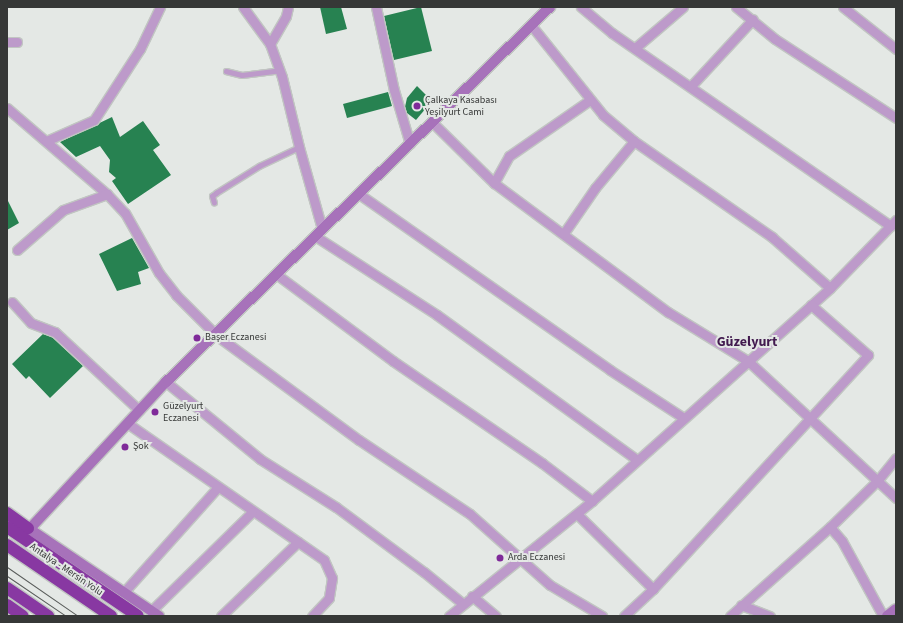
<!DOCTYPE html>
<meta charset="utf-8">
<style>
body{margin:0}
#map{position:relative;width:903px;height:623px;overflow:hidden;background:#e4e8e5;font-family:"Source Sans 3",sans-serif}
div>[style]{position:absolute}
.building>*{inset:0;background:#278251}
.roads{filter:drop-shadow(1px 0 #c1c5c2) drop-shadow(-1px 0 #c1c5c2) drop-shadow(0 1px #c1c5c2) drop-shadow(0 -1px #c1c5c2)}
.lane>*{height:4.5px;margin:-2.25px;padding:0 2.25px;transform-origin:2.25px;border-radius:2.25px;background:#bd9aca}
.street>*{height:9px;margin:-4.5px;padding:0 4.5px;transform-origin:4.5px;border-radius:4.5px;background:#bd9aca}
.secondary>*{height:10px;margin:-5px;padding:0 5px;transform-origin:5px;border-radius:5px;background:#a772ba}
.highway>*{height:12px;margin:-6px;padding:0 6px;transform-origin:6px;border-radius:6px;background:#8838a2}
.tram>*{height:1px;margin:-0.5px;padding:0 0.5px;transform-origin:0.5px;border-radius:0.5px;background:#595c5a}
.dots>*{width:11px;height:11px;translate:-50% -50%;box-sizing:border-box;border:2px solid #e4e8e5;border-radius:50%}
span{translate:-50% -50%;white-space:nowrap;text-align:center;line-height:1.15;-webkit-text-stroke:4px #e4e8e5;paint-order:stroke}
.poi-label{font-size:10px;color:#363837}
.left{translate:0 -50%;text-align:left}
.street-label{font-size:10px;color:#363837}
.district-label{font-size:14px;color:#421a4f;font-weight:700}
.frame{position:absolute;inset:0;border:8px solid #363837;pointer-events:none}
</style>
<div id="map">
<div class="building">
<i style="clip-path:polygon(320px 7px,341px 7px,347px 29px,326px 34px)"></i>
<i style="clip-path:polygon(421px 7px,432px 51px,394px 60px,384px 16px)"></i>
<i style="clip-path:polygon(417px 86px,432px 101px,416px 120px,407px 113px,405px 107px,407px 98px)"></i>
<i style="clip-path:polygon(388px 92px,392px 106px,347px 118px,343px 104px)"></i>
<i style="clip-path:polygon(112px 117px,120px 137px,143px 121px,160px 145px,153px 150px,171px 175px,128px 204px,112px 181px,116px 178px,109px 172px,110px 160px,100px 146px,76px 157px,60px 142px)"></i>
<i style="clip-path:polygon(7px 199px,19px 223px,7px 230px)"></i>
<i style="clip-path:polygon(132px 238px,149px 268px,138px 272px,141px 284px,117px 291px,99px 254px)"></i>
<i style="clip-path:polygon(43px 334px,52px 337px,83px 366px,50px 398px,29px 376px,26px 379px,12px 364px)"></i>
</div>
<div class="roads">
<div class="lane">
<i style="left:226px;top:71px;width:16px;rotate:14deg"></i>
<i style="left:242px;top:75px;width:38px;rotate:-7deg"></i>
<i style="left:214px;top:203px;width:7px;rotate:-106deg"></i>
<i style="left:212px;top:196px;width:5px;rotate:-37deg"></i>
<i style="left:216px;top:193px;width:51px;rotate:-32.1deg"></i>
<i style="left:259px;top:166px;width:44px;rotate:-25.4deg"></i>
</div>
<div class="street">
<i style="left:243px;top:7px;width:46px;rotate:53.9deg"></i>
<i style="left:270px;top:44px;width:35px;rotate:70deg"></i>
<i style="left:282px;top:77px;width:72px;rotate:76.3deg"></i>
<i style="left:299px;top:147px;width:85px;rotate:74.3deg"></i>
<i style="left:376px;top:7px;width:85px;rotate:77.8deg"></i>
<i style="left:394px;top:90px;width:56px;rotate:73.5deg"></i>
<i style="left:581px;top:7px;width:40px;rotate:40deg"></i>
<i style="left:612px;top:33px;width:339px;rotate:34.7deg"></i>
<i style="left:736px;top:7px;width:50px;rotate:39.4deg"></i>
<i style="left:775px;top:39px;width:145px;rotate:33.1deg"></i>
<i style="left:843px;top:7px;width:68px;rotate:38.4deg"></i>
<i style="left:531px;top:25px;width:115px;rotate:51.3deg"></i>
<i style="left:603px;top:115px;width:40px;rotate:40deg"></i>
<i style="left:634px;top:141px;width:168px;rotate:34.8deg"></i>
<i style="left:772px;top:237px;width:77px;rotate:41.3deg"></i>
<i style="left:7px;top:42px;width:10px"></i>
<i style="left:270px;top:44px;width:32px;rotate:-60deg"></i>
<i style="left:286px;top:16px;width:9px;rotate:-77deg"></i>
<i style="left:635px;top:48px;width:63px;rotate:-40.5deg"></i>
<i style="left:691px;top:86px;width:91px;rotate:-47.2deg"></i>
<i style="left:7px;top:108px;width:132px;rotate:40.7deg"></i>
<i style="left:107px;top:194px;width:26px;rotate:47deg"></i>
<i style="left:125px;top:213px;width:69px;rotate:60.5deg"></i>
<i style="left:159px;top:273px;width:28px;rotate:52deg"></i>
<i style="left:176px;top:295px;width:57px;rotate:45deg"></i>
<i style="left:216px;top:335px;width:177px;rotate:36.3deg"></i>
<i style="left:359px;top:440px;width:133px;rotate:33.7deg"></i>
<i style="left:470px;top:514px;width:107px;rotate:41.6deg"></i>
<i style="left:550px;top:585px;width:61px;rotate:30.8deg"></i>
<i style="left:433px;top:123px;width:86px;rotate:44.5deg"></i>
<i style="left:494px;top:183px;width:217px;rotate:36.6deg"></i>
<i style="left:668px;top:312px;width:94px;rotate:31.5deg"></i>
<i style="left:748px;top:361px;width:202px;rotate:42.8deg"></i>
<i style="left:46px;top:141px;width:52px;rotate:-23.6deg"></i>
<i style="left:94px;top:120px;width:85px;rotate:-57.1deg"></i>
<i style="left:140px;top:49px;width:47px;rotate:-64.5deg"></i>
<i style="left:494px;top:183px;width:31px;rotate:-61deg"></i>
<i style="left:509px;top:156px;width:98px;rotate:-34.7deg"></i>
<i style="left:359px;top:194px;width:307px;rotate:35deg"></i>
<i style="left:610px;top:370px;width:88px;rotate:33deg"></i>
<i style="left:564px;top:233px;width:55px;rotate:-55.4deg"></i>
<i style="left:595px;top:188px;width:61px;rotate:-50.3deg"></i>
<i style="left:315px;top:236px;width:145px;rotate:32.9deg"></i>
<i style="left:437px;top:315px;width:247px;rotate:35.9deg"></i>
<i style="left:17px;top:250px;width:61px;rotate:-41deg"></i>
<i style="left:63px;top:210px;width:47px;rotate:-20deg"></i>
<i style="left:276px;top:274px;width:146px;rotate:36.6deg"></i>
<i style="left:393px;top:361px;width:181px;rotate:34.4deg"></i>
<i style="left:542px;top:463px;width:63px;rotate:37.2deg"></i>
<i style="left:12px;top:302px;width:28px;rotate:48deg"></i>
<i style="left:31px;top:323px;width:26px;rotate:21deg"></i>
<i style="left:55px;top:332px;width:115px;rotate:42.9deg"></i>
<i style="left:166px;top:382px;width:122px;rotate:39.3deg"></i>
<i style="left:260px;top:459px;width:90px;rotate:32.3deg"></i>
<i style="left:336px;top:507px;width:109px;rotate:36.5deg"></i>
<i style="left:424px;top:572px;width:49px;rotate:39.2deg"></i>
<i style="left:127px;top:423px;width:240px;rotate:34.8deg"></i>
<i style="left:324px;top:560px;width:20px;rotate:66deg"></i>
<i style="left:332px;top:578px;width:20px;rotate:99deg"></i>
<i style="left:329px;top:598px;width:25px;rotate:133deg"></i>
<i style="left:577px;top:514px;width:107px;rotate:44.6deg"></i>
<i style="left:830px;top:527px;width:18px;rotate:49deg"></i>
<i style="left:842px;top:541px;width:85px;rotate:61.3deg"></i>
<i style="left:124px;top:592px;width:140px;rotate:-48.2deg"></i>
<i style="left:472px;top:596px;width:31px;rotate:40deg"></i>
<i style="left:741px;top:605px;width:31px;rotate:21deg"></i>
<i style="left:151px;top:611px;width:141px;rotate:-44.4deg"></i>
<i style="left:221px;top:616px;width:107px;rotate:-43.9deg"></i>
<i style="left:449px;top:616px;width:184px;rotate:-38.8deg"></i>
<i style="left:592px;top:501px;width:319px;rotate:-41.8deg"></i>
<i style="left:830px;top:288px;width:95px;rotate:-45.9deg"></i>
<i style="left:624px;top:616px;width:40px;rotate:-43deg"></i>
<i style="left:653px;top:589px;width:318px;rotate:-47.4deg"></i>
<i style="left:868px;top:355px;width:76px;rotate:-138.7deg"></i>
<i style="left:730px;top:616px;width:134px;rotate:-41.7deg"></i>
<i style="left:830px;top:527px;width:67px;rotate:-44.4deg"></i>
<i style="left:878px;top:480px;width:28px;rotate:-51deg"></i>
</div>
<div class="secondary">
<i style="left:28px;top:528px;width:158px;rotate:33.9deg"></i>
<i style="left:25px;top:534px;width:207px;rotate:-47.2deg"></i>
<i style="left:166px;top:382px;width:537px;rotate:-44.32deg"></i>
<i style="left:887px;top:616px;width:11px;rotate:-38deg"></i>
</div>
<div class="highway">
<i style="left:7px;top:513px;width:26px;rotate:36deg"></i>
<i style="left:7px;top:527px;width:158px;rotate:34.2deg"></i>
<i style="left:7px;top:545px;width:126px;rotate:34.3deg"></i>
<i style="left:7px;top:588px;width:50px;rotate:34.3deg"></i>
<i style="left:7px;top:605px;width:19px;rotate:35deg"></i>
</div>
</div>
<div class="tram">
<i style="left:7px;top:567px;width:86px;rotate:34.6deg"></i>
<i style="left:7px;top:576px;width:71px;rotate:34.1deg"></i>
</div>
<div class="dots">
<i style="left:417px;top:106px;background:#7f2a99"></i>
<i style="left:197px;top:338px;background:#7f2a99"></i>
<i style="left:155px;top:412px;background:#7f2a99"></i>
<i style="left:125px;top:447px;background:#7f2a99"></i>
<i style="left:500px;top:558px;background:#7f2a99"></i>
</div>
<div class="poi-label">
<span class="left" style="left:425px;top:106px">Çalkaya Kasabası<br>Yeşilyurt Cami</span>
<span class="left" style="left:205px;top:338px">Başer Eczanesi</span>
<span class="left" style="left:163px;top:412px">Güzelyurt<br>Eczanesi</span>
<span class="left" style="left:133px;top:447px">Şok</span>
<span class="left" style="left:508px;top:558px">Arda Eczanesi</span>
</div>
<div class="street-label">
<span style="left:66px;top:570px;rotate:34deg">Antalya - Mersin Yolu</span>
</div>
<div class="district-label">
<span style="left:747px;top:342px">Güzelyurt</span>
</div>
<div class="frame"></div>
</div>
